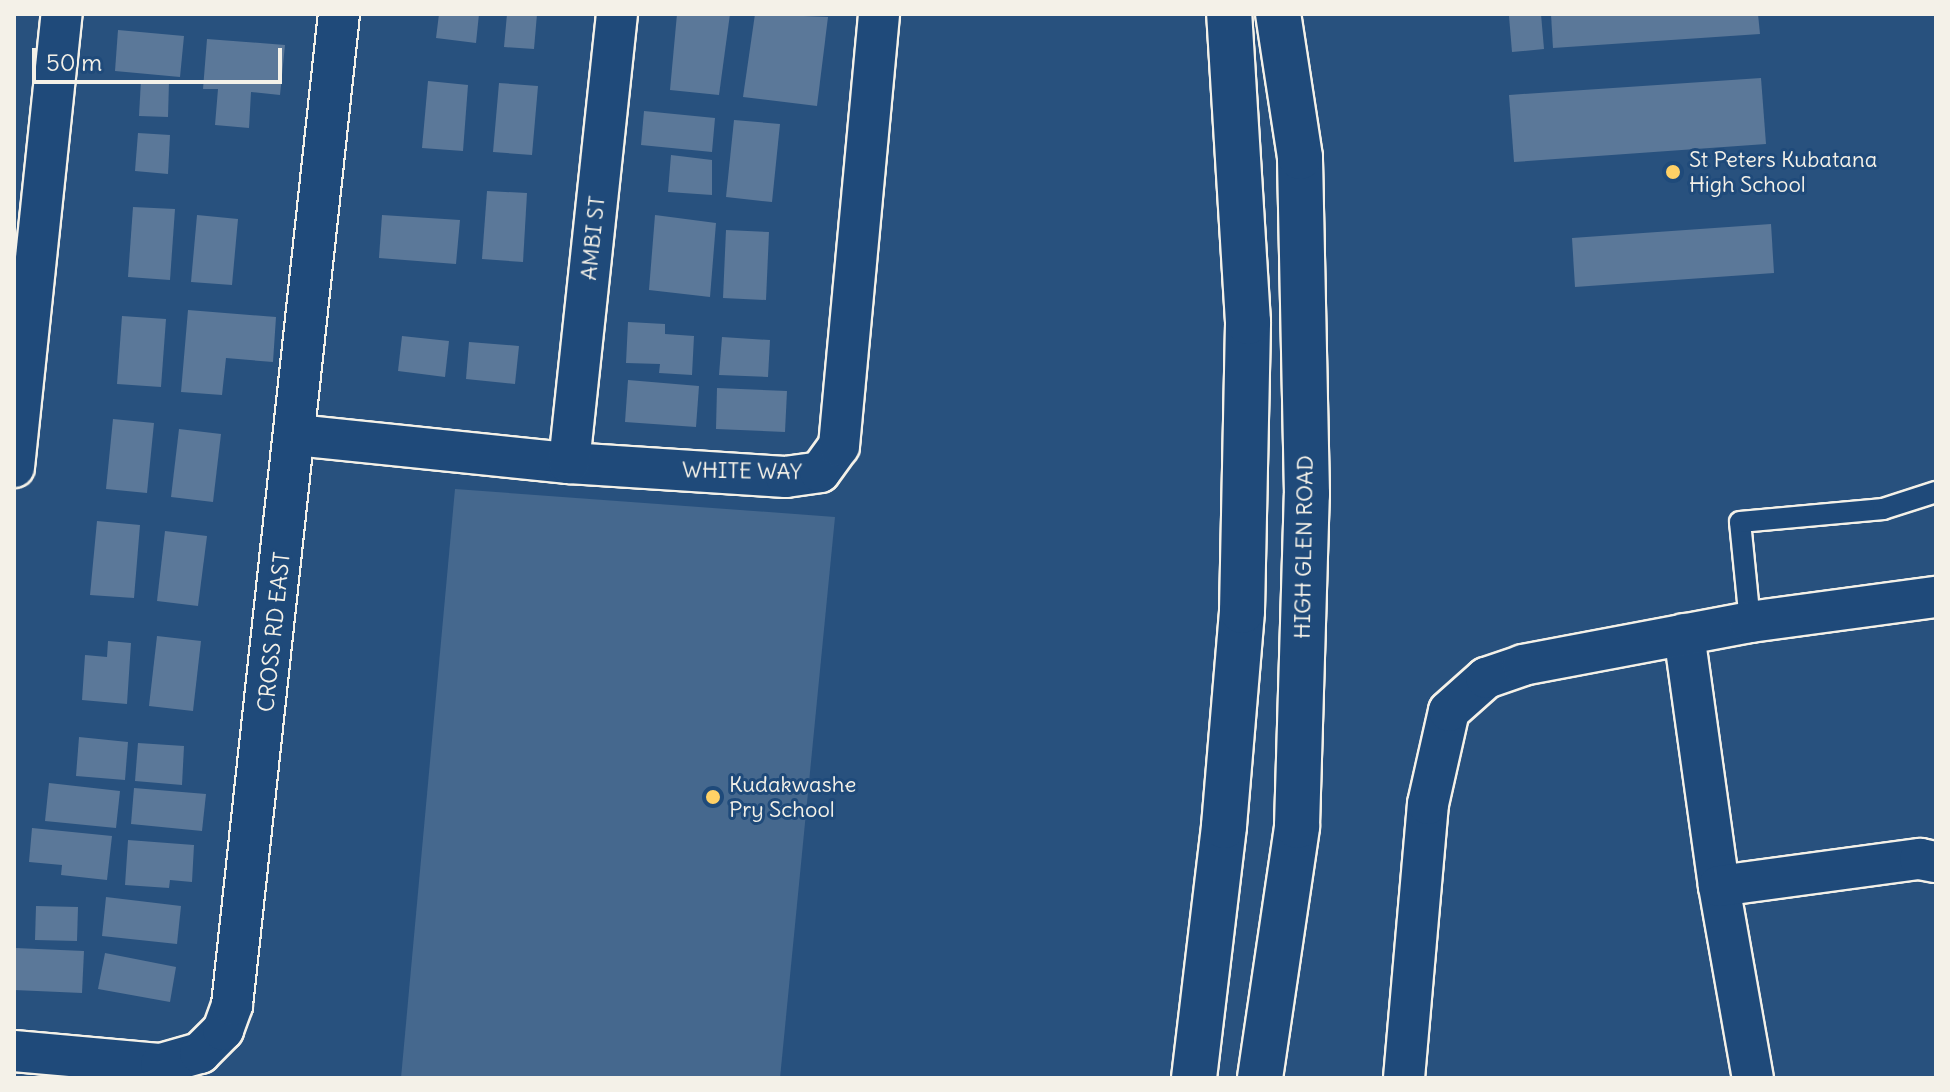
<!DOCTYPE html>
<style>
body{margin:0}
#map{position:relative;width:1950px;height:1092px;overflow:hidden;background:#28517e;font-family:Delius,sans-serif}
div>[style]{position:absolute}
.green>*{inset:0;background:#45688e}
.building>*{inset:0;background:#5b7899}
.roads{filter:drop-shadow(2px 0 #f4f1e8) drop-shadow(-2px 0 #f4f1e8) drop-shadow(0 2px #f4f1e8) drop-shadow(0 -2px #f4f1e8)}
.service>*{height:20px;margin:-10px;padding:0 10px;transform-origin:10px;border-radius:10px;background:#1f4a7a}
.minor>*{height:40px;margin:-20px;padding:0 20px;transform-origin:20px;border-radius:20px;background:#1f4a7a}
.primary>*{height:44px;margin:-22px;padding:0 22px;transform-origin:22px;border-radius:22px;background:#1f4a7a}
.dots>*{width:22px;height:22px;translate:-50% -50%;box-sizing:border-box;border:4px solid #1f4a7a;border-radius:50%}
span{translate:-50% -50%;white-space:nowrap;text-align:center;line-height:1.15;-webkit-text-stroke:6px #1f4a7a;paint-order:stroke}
.poi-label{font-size:22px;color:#f4f1e8}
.left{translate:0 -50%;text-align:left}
.street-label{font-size:22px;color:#f4f1e8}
.frame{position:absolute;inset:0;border:16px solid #f4f1e8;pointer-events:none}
.scale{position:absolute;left:32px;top:48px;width:250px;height:36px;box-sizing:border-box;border:4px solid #f4f1e8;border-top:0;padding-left:10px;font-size:24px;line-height:28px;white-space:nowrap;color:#f4f1e8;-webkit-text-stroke:6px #1f4a7a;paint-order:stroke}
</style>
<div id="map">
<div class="green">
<i style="clip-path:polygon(455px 489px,835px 517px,780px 1078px,401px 1078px)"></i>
</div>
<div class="building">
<i style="clip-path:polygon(439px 14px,479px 14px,476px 43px,436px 38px)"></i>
<i style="clip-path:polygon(507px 14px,537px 14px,534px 49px,504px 47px)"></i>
<i style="clip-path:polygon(677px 14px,730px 14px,719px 95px,670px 90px)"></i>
<i style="clip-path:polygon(755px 14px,828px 17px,817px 106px,743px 97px)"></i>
<i style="clip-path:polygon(1541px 14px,1544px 49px,1512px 52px,1509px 16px)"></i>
<i style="clip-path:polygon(1551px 14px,1758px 14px,1760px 34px,1553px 48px)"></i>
<i style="clip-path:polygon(118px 30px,184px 36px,180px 77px,115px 71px)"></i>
<i style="clip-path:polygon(207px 39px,285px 45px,280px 95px,251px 92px,249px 128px,215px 125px,218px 89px,203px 89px)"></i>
<i style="clip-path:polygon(1761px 78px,1766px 144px,1514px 162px,1509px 95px)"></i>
<i style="clip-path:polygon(141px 80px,169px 81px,168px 117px,139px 116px)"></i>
<i style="clip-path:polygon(428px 81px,468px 85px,463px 151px,422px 148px)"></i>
<i style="clip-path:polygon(499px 83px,538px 86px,532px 155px,493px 152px)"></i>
<i style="clip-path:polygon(644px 111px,715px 118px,712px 152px,641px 145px)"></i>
<i style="clip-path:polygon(734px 120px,780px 124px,772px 202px,726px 197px)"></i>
<i style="clip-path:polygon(138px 133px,170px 135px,168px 174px,135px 171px)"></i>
<i style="clip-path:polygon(671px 155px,712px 160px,712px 195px,668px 192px)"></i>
<i style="clip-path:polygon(487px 191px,527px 193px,523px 262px,482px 259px)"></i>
<i style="clip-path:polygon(133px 207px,175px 209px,170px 280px,128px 277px)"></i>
<i style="clip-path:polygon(197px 215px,238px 219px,232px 285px,191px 282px)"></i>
<i style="clip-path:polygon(382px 215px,460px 220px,456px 264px,379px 258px)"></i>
<i style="clip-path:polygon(655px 215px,716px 223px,710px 297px,649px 290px)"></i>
<i style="clip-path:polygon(1771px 224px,1774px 273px,1575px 287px,1572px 238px)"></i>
<i style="clip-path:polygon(726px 230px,769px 232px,766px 300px,723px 298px)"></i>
<i style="clip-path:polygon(188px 310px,276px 317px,273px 362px,226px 358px,222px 395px,181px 392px)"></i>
<i style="clip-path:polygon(122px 316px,166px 319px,161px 387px,117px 384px)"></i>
<i style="clip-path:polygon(628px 322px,665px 324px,665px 334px,694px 336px,692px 375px,659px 373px,660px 364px,626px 363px)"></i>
<i style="clip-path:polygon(402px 336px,449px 341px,445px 377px,398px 371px)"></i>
<i style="clip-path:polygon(722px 337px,770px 340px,768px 377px,719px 375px)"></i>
<i style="clip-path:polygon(469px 342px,519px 346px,515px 384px,466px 379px)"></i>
<i style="clip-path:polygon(628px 380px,699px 386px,696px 427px,625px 422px)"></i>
<i style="clip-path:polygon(717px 388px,787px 391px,785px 432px,716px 429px)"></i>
<i style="clip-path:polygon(113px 419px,154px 423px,147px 493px,106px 489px)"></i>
<i style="clip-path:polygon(179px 429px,221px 434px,213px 502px,171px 497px)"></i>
<i style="clip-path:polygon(97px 521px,140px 525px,134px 598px,90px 595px)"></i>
<i style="clip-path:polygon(165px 531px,207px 536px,198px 606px,157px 601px)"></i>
<i style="clip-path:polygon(157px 636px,201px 641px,193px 711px,149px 706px)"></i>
<i style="clip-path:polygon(108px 641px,131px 643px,127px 704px,82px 700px,85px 655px,107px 657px)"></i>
<i style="clip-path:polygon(79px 737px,128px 742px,125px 780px,76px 776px)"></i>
<i style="clip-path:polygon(138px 743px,184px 746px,182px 785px,135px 781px)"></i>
<i style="clip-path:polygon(49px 783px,120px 791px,116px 828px,45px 821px)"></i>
<i style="clip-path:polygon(134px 788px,206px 794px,202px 831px,131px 824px)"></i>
<i style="clip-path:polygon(32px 828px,112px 836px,107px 880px,61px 875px,62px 865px,29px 862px)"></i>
<i style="clip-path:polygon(128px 840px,194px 845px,192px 882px,170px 880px,169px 888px,125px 885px)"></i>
<i style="clip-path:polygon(106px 897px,181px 906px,177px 944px,102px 936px)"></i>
<i style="clip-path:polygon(36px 906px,78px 907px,77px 941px,35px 940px)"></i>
<i style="clip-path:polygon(15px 948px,84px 951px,82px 993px,14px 990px)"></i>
<i style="clip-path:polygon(105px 953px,176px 967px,170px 1002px,98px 989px)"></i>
</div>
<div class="roads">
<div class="service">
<i style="left:1750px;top:622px;width:100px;rotate:-95.7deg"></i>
<i style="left:1740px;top:522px;width:144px;rotate:-5.2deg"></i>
<i style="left:1883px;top:509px;width:56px;rotate:-17.8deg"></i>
</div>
<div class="minor">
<i style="left:296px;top:435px;width:274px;rotate:5.9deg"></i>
<i style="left:569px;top:463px;width:217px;rotate:3.7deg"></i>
<i style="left:786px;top:477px;width:34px;rotate:-8deg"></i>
<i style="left:820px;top:472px;width:32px;rotate:-54deg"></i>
<i style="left:839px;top:446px;width:434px;rotate:-84.7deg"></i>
<i style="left:569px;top:463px;width:452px;rotate:-83.9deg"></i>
<i style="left:14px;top:467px;width:456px;rotate:-84deg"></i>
<i style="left:1684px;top:634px;width:254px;rotate:82.1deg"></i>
<i style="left:1719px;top:886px;width:195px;rotate:80deg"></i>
<i style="left:1719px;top:886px;width:203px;rotate:-7.7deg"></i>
<i style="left:1920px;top:859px;width:16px;rotate:11deg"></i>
<i style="left:14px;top:1051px;width:148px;rotate:5.1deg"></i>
<i style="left:161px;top:1064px;width:41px;rotate:-15.8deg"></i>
<i style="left:200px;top:1053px;width:33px;rotate:-45deg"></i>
<i style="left:223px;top:1030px;width:27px;rotate:-70deg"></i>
<i style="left:232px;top:1005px;width:997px;rotate:-83.84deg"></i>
<i style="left:1404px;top:1078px;width:275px;rotate:-85deg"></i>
<i style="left:1428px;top:804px;width:95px;rotate:-77.3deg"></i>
<i style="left:1449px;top:711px;width:50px;rotate:-41.7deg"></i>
<i style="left:1486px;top:678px;width:39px;rotate:-19deg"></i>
<i style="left:1523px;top:665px;width:231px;rotate:-10.7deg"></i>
<i style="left:1750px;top:622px;width:188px;rotate:-7.7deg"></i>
</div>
<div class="primary">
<i style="left:1194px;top:1078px;width:254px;rotate:-83.2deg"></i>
<i style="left:1224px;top:826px;width:216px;rotate:-85.2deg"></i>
<i style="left:1242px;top:611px;width:289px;rotate:-88.8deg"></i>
<i style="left:1248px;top:322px;width:309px;rotate:-93.5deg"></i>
<i style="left:1260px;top:1078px;width:255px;rotate:-81.6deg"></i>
<i style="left:1297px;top:826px;width:332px;rotate:-88.3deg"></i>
<i style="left:1307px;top:494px;width:337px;rotate:-91.2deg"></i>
<i style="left:1300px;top:157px;width:145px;rotate:-98.7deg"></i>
</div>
</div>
<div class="dots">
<i style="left:1673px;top:172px;background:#ffd166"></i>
<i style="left:713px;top:797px;background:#ffd166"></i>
</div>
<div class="poi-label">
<span class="left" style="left:1689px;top:172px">St Peters Kubatana<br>High School</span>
<span class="left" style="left:729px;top:797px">Kudakwashe<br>Pry School</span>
</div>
<div class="street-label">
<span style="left:593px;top:238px;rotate:-84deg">AMBI ST</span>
<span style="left:742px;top:471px;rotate:1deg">WHITE WAY</span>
<span style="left:1304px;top:547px;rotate:-89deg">HIGH GLEN ROAD</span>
<span style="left:274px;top:632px;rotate:-84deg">CROSS RD EAST</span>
</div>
<div class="frame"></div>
<div class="scale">50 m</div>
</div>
